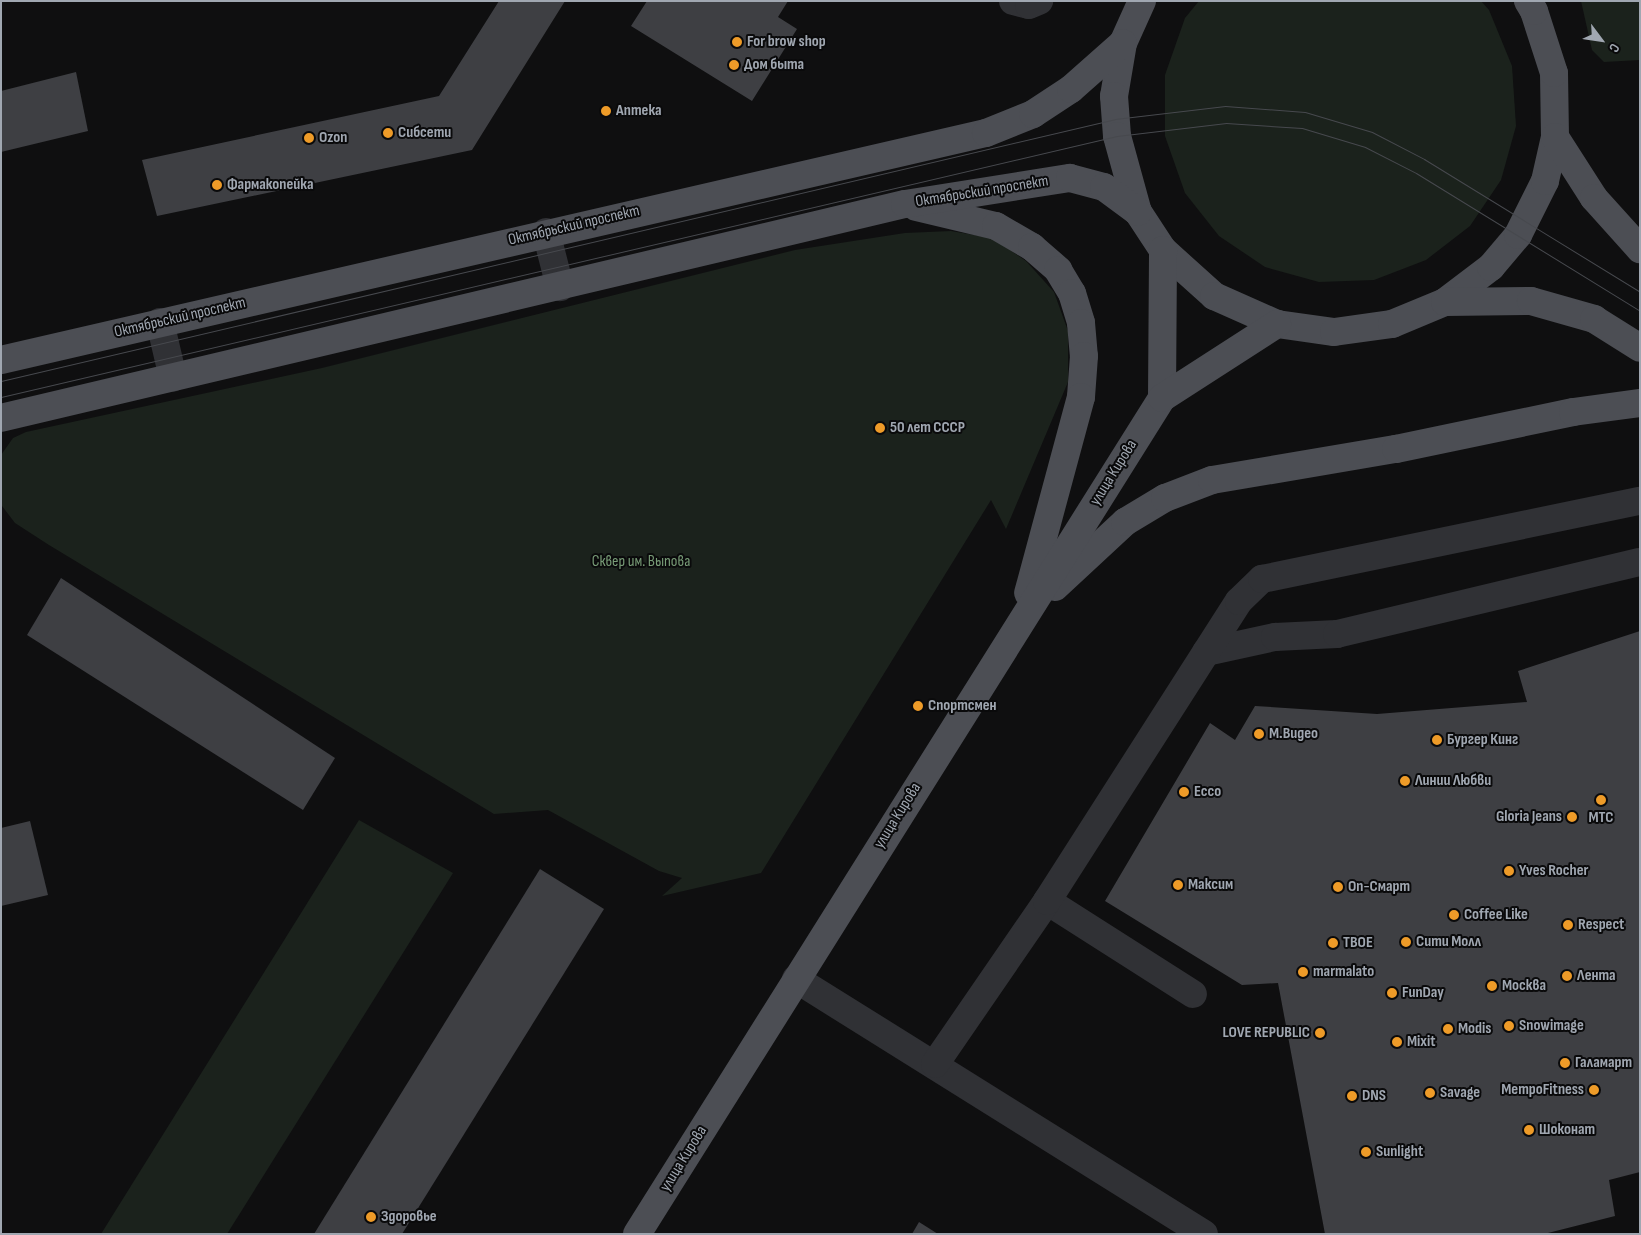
<!DOCTYPE html>
<meta charset="utf-8">
<style>
body{margin:0}
#map{position:relative;width:1641px;height:1235px;overflow:hidden;background:#0f0f10;font-family:"Sofia Sans Condensed",sans-serif}
div>[style]{position:absolute}
.green>*{inset:0;background:#1b221c}
.building>*{inset:0;background:#3e3f43}
.minor>*{height:28px;margin:-14px;padding:0 14px;transform-origin:14px;border-radius:14px;background:#303135}
.major>*{height:28px;margin:-14px;padding:0 14px;transform-origin:14px;border-radius:14px;background:#4c4e54}
.tram>*{height:1px;margin:-0.5px;padding:0 0.5px;transform-origin:0.5px;border-radius:0.5px;background:#47494e}
.dots>*{width:14px;height:14px;translate:-50% -50%;box-sizing:border-box;border:2px solid #0a0a0b;border-radius:50%}
span{translate:-50% -50%;white-space:nowrap;text-align:center;line-height:1.15;-webkit-text-stroke:4px #0a0a0b;paint-order:stroke}
.poi-label{font-size:16px;color:#a0a7b1;font-weight:700}
.left{translate:0 -50%;text-align:left}
.right{translate:-100% -50%;text-align:right}
.street-label{font-size:16px;color:#a0a7b1}
.park-label{font-size:16px;color:#789c77}
.frame{position:absolute;inset:0;border:2px solid #a0a7b1;pointer-events:none}
.north{position:absolute;left:1576px;top:15px;width:50px;height:50px;-webkit-text-stroke:4px #0a0a0b;paint-order:stroke;rotate:121deg;font-size:14px;font-weight:700;line-height:20px;text-align:center;color:#a0a7b1}
.north::after{content:'';display:block;margin:auto;width:18px;height:22px;background:#a0a7b1;clip-path:polygon(50% 0,100% 100%,50% 72%,0 100%)}
</style>
<div id="map">
<div class="green">
<i style="clip-path:polygon(1199px 1px,1481px 1px,1489px 10px,1512px 66px,1516px 126px,1501px 180px,1470px 226px,1426px 260px,1374px 280px,1319px 282px,1265px 267px,1219px 236px,1185px 193px,1165px 136px,1165px 75px,1185px 18px)"></i>
<i style="clip-path:polygon(1581px 1px,1640px 1px,1640px 60px,1604px 62px,1592px 50px)"></i>
<i style="clip-path:polygon(951px 231px,992px 238px,1026px 261px,1054px 292px,1068px 331px,1068px 382px,1006px 529px,991px 500px,761px 873px,662px 896px,682px 878px,659px 871px,548px 810px,494px 814px,49px 545px,15px 523px,2px 506px,1px 455px,13px 438px,26px 432px,322px 368px,795px 250px,905px 233px)"></i>
<i style="clip-path:polygon(359px 820px,453px 873px,227px 1234px,101px 1234px)"></i>
</div>
<div class="building">
<i style="clip-path:polygon(499px 1px,565px 1px,472px 150px,157px 216px,142px 160px,439px 96px)"></i>
<i style="clip-path:polygon(647px 1px,788px 1px,778px 17px,797px 29px,752px 101px,631px 26px)"></i>
<i style="clip-path:polygon(76px 72px,88px 131px,1px 152px,1px 91px)"></i>
<i style="clip-path:polygon(61px 578px,335px 758px,303px 810px,27px 635px)"></i>
<i style="clip-path:polygon(1640px 631px,1640px 1172px,1609px 1180px,1615px 1216px,1544px 1234px,1325px 1234px,1278px 983px,1242px 985px,1105px 901px,1210px 723px,1235px 740px,1255px 706px,1377px 714px,1527px 702px,1518px 671px)"></i>
<i style="clip-path:polygon(30px 821px,48px 895px,1px 906px,1px 828px)"></i>
<i style="clip-path:polygon(540px 869px,604px 909px,402px 1234px,314px 1234px)"></i>
<i style="clip-path:polygon(919px 1222px,938px 1234px,912px 1234px)"></i>
</div>
<div class="minor">
<i style="left:1013px;top:1px;width:16px;rotate:14deg"></i>
<i style="left:1029px;top:5px;width:11px;rotate:-22deg"></i>
<i style="left:546px;top:232px;width:57px;rotate:75.7deg"></i>
<i style="left:160px;top:322px;width:57px;rotate:76.9deg"></i>
<i style="left:1206px;top:652px;width:71px;rotate:-12.3deg"></i>
<i style="left:1275px;top:637px;width:62px;rotate:-2.8deg"></i>
<i style="left:1337px;top:634px;width:311px;rotate:-13.4deg"></i>
<i style="left:1047px;top:901px;width:173px;rotate:32.5deg"></i>
<i style="left:796px;top:979px;width:481px;rotate:32deg"></i>
<i style="left:935px;top:1064px;width:198px;rotate:-55.5deg"></i>
<i style="left:1047px;top:901px;width:356px;rotate:-57.4deg"></i>
<i style="left:1239px;top:601px;width:32px;rotate:-44deg"></i>
<i style="left:1262px;top:579px;width:386px;rotate:-11.7deg"></i>
</div>
<div class="major">
<i style="left:1142px;top:1px;width:46px;rotate:114.3deg"></i>
<i style="left:1123px;top:43px;width:54px;rotate:99.6deg"></i>
<i style="left:1114px;top:96px;width:40px;rotate:85.7deg"></i>
<i style="left:1117px;top:136px;width:79px;rotate:74.6deg"></i>
<i style="left:1138px;top:212px;width:45px;rotate:56.7deg"></i>
<i style="left:1163px;top:250px;width:69px;rotate:42deg"></i>
<i style="left:1214px;top:296px;width:69px;rotate:24deg"></i>
<i style="left:1277px;top:324px;width:58px;rotate:8deg"></i>
<i style="left:1334px;top:332px;width:59px;rotate:-7.9deg"></i>
<i style="left:1392px;top:324px;width:57px;rotate:-22.5deg"></i>
<i style="left:1445px;top:302px;width:58px;rotate:-37.3deg"></i>
<i style="left:1491px;top:267px;width:42px;rotate:-49.8deg"></i>
<i style="left:1518px;top:235px;width:60px;rotate:-63.4deg"></i>
<i style="left:1545px;top:181px;width:45px;rotate:-77.2deg"></i>
<i style="left:1555px;top:137px;width:64px;rotate:-90.9deg"></i>
<i style="left:1554px;top:73px;width:65px;rotate:-107.9deg"></i>
<i style="left:1534px;top:11px;width:12px;rotate:-121deg"></i>
<i style="left:1555px;top:137px;width:72px;rotate:57.4deg"></i>
<i style="left:1594px;top:198px;width:69px;rotate:48deg"></i>
<i style="left:916px;top:207px;width:82px;rotate:13.4deg"></i>
<i style="left:996px;top:226px;width:42px;rotate:30.3deg"></i>
<i style="left:1032px;top:247px;width:35px;rotate:41deg"></i>
<i style="left:1058px;top:270px;width:27px;rotate:59deg"></i>
<i style="left:1072px;top:293px;width:31px;rotate:73deg"></i>
<i style="left:1081px;top:323px;width:33px;rotate:85deg"></i>
<i style="left:1084px;top:356px;width:41px;rotate:94.2deg"></i>
<i style="left:1081px;top:397px;width:203px;rotate:105.1deg"></i>
<i style="left:1445px;top:302px;width:86px;rotate:-0.7deg"></i>
<i style="left:1531px;top:301px;width:66px;rotate:15.9deg"></i>
<i style="left:1594px;top:319px;width:54px;rotate:32.2deg"></i>
<i style="left:1px;top:360px;width:1011px;rotate:-12.98deg"></i>
<i style="left:986px;top:133px;width:51px;rotate:-22deg"></i>
<i style="left:1033px;top:114px;width:45px;rotate:-33.3deg"></i>
<i style="left:1071px;top:89px;width:69px;rotate:-41.5deg"></i>
<i style="left:1162px;top:398px;width:148px;rotate:-89.6deg"></i>
<i style="left:1px;top:418px;width:929px;rotate:-13.32deg"></i>
<i style="left:905px;top:204px;width:167px;rotate:-9deg"></i>
<i style="left:1070px;top:178px;width:35px;rotate:15deg"></i>
<i style="left:1104px;top:187px;width:42px;rotate:36.3deg"></i>
<i style="left:1055px;top:587px;width:96px;rotate:-42.9deg"></i>
<i style="left:1125px;top:522px;width:47px;rotate:-31deg"></i>
<i style="left:1165px;top:498px;width:50px;rotate:-21deg"></i>
<i style="left:1212px;top:480px;width:187px;rotate:-9.6deg"></i>
<i style="left:1396px;top:449px;width:181px;rotate:-11.8deg"></i>
<i style="left:1573px;top:412px;width:68px;rotate:-7.7deg"></i>
<i style="left:637px;top:1234px;width:987px;rotate:-57.87deg"></i>
<i style="left:1162px;top:398px;width:137px;rotate:-32.8deg"></i>
</div>
<div class="tram">
<i style="left:1px;top:381px;width:1144px;rotate:-13.23deg"></i>
<i style="left:1115px;top:119px;width:111px;rotate:-6.7deg"></i>
<i style="left:1225px;top:106px;width:80px;rotate:4.3deg"></i>
<i style="left:1305px;top:112px;width:70px;rotate:16.6deg"></i>
<i style="left:1372px;top:132px;width:59px;rotate:27.4deg"></i>
<i style="left:1424px;top:159px;width:254px;rotate:31.6deg"></i>
<i style="left:1px;top:397px;width:1146px;rotate:-13.16deg"></i>
<i style="left:1117px;top:136px;width:110px;rotate:-6.8deg"></i>
<i style="left:1226px;top:123px;width:76px;rotate:3.8deg"></i>
<i style="left:1302px;top:128px;width:66px;rotate:16.8deg"></i>
<i style="left:1365px;top:147px;width:57px;rotate:27deg"></i>
<i style="left:1416px;top:173px;width:263px;rotate:31.6deg"></i>
</div>
<div class="dots">
<i style="left:737px;top:42px;background:#ee9b28"></i>
<i style="left:734px;top:65px;background:#ee9b28"></i>
<i style="left:606px;top:111px;background:#ee9b28"></i>
<i style="left:388px;top:133px;background:#ee9b28"></i>
<i style="left:309px;top:138px;background:#ee9b28"></i>
<i style="left:217px;top:185px;background:#ee9b28"></i>
<i style="left:880px;top:428px;background:#ee9b28"></i>
<i style="left:918px;top:706px;background:#ee9b28"></i>
<i style="left:1259px;top:734px;background:#ee9b28"></i>
<i style="left:1437px;top:740px;background:#ee9b28"></i>
<i style="left:1405px;top:781px;background:#ee9b28"></i>
<i style="left:1184px;top:792px;background:#ee9b28"></i>
<i style="left:1601px;top:800px;background:#ee9b28"></i>
<i style="left:1572px;top:817px;background:#ee9b28"></i>
<i style="left:1509px;top:871px;background:#ee9b28"></i>
<i style="left:1178px;top:885px;background:#ee9b28"></i>
<i style="left:1338px;top:887px;background:#ee9b28"></i>
<i style="left:1454px;top:915px;background:#ee9b28"></i>
<i style="left:1568px;top:925px;background:#ee9b28"></i>
<i style="left:1406px;top:942px;background:#ee9b28"></i>
<i style="left:1333px;top:943px;background:#ee9b28"></i>
<i style="left:1303px;top:972px;background:#ee9b28"></i>
<i style="left:1567px;top:976px;background:#ee9b28"></i>
<i style="left:1492px;top:986px;background:#ee9b28"></i>
<i style="left:1392px;top:993px;background:#ee9b28"></i>
<i style="left:1509px;top:1026px;background:#ee9b28"></i>
<i style="left:1448px;top:1029px;background:#ee9b28"></i>
<i style="left:1320px;top:1033px;background:#ee9b28"></i>
<i style="left:1397px;top:1042px;background:#ee9b28"></i>
<i style="left:1565px;top:1063px;background:#ee9b28"></i>
<i style="left:1594px;top:1090px;background:#ee9b28"></i>
<i style="left:1430px;top:1093px;background:#ee9b28"></i>
<i style="left:1352px;top:1096px;background:#ee9b28"></i>
<i style="left:1529px;top:1130px;background:#ee9b28"></i>
<i style="left:1366px;top:1152px;background:#ee9b28"></i>
<i style="left:371px;top:1217px;background:#ee9b28"></i>
</div>
<div class="poi-label">
<span class="left" style="left:747px;top:42px">For brow shop</span>
<span class="left" style="left:744px;top:65px">Дом быта</span>
<span class="left" style="left:616px;top:111px">Аптека</span>
<span class="left" style="left:398px;top:133px">Сибсети</span>
<span class="left" style="left:319px;top:138px">Ozon</span>
<span class="left" style="left:227px;top:185px">Фармакопейка</span>
<span class="left" style="left:890px;top:428px">50 лет СССР</span>
<span class="left" style="left:928px;top:706px">Спортсмен</span>
<span class="left" style="left:1269px;top:734px">М.Видео</span>
<span class="left" style="left:1447px;top:740px">Бургер Кинг</span>
<span class="left" style="left:1415px;top:781px">Линии Любви</span>
<span class="left" style="left:1194px;top:792px">Ecco</span>
<span class="right" style="left:1562px;top:817px">Gloria Jeans</span>
<span style="left:1601px;top:818px">МТС</span>
<span class="left" style="left:1519px;top:871px">Yves Rocher</span>
<span class="left" style="left:1188px;top:885px">Максим</span>
<span class="left" style="left:1348px;top:887px">On-Смарт</span>
<span class="left" style="left:1464px;top:915px">Coffee Like</span>
<span class="left" style="left:1578px;top:925px">Respect</span>
<span class="left" style="left:1416px;top:942px">Сити Молл</span>
<span class="left" style="left:1343px;top:943px">ТВОЕ</span>
<span class="left" style="left:1313px;top:972px">marmalato</span>
<span class="left" style="left:1577px;top:976px">Лента</span>
<span class="left" style="left:1502px;top:986px">Москва</span>
<span class="left" style="left:1402px;top:993px">FunDay</span>
<span class="left" style="left:1519px;top:1026px">Snowimage</span>
<span class="left" style="left:1458px;top:1029px">Modis</span>
<span class="right" style="left:1310px;top:1033px">LOVE REPUBLIC</span>
<span class="left" style="left:1407px;top:1042px">Mixit</span>
<span class="left" style="left:1575px;top:1063px">Галамарт</span>
<span class="right" style="left:1584px;top:1090px">МетроFitness</span>
<span class="left" style="left:1440px;top:1093px">Savage</span>
<span class="left" style="left:1362px;top:1096px">DNS</span>
<span class="left" style="left:1539px;top:1130px">Шоконат</span>
<span class="left" style="left:1376px;top:1152px">Sunlight</span>
<span class="left" style="left:381px;top:1217px">Здоровье</span>
</div>
<div class="street-label">
<span style="left:982px;top:192px;rotate:-9deg">Октябрьский проспект</span>
<span style="left:574px;top:226px;rotate:-13deg">Октябрьский проспект</span>
<span style="left:180px;top:318px;rotate:-13deg">Октябрьский проспект</span>
<span style="left:1114px;top:473px;rotate:-58deg">улица Кирова</span>
<span style="left:898px;top:816px;rotate:-58deg">улица Кирова</span>
<span style="left:684px;top:1159px;rotate:-58deg">улица Кирова</span>
</div>
<div class="park-label">
<span style="left:641px;top:562px">Сквер им. Выпова</span>
</div>
<div class="frame"></div>
<div class="north">С</div>
</div>
